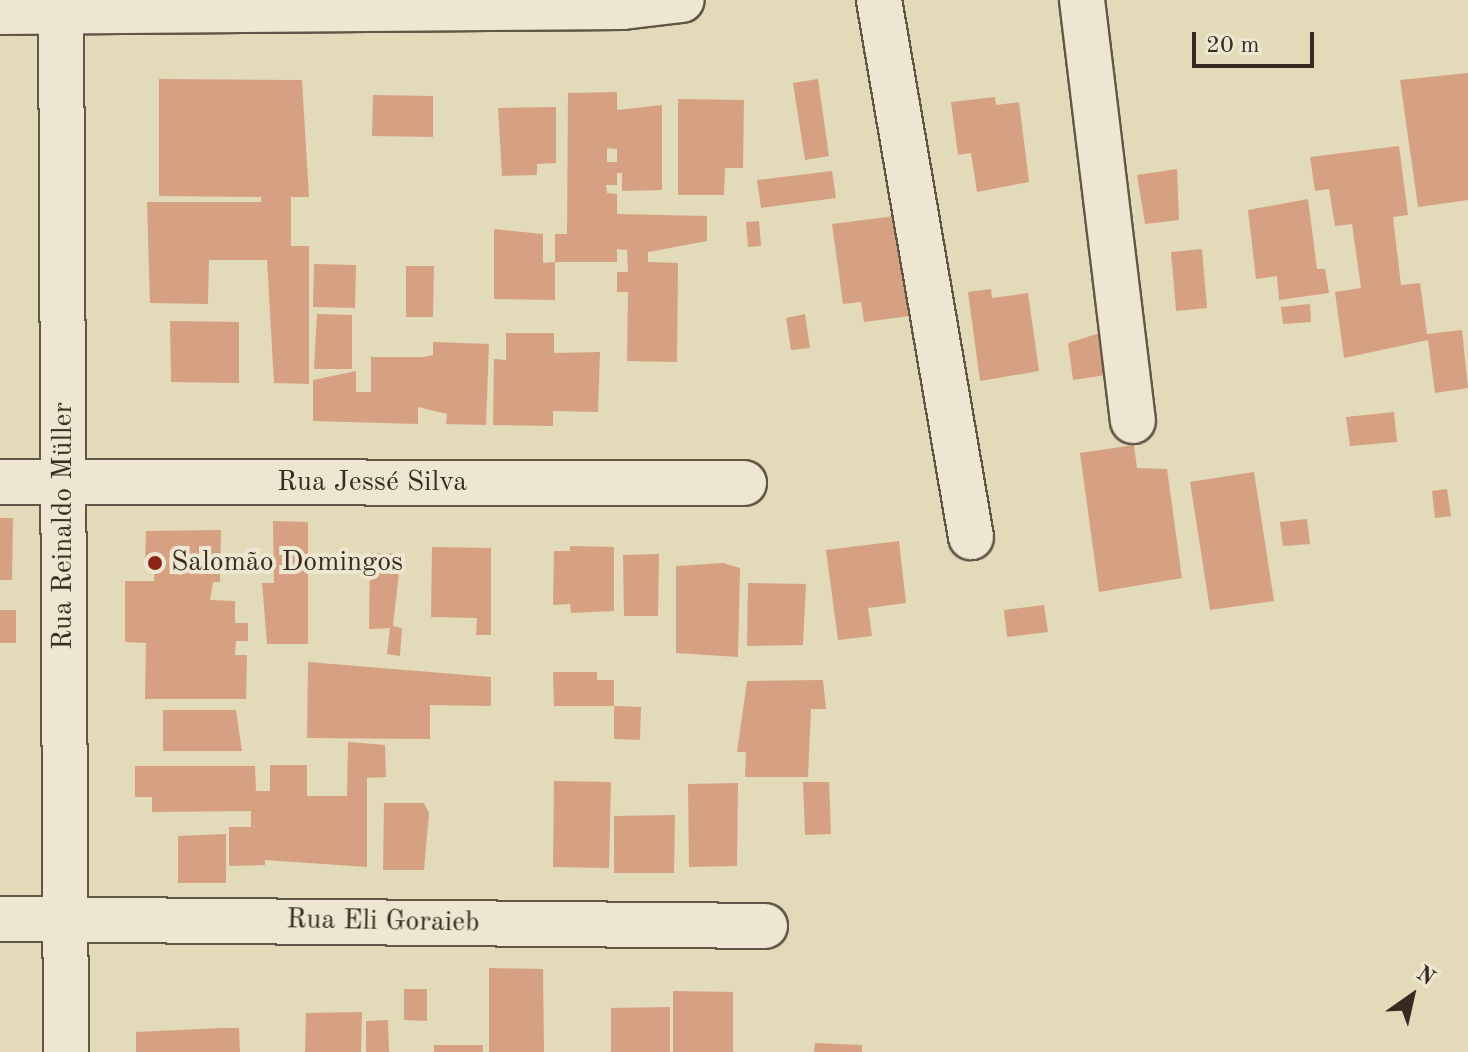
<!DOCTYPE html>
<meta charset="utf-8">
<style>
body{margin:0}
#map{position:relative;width:1468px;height:1052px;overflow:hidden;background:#e3dab9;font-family:"Old Standard TT",serif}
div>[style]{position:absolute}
.building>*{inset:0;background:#d5a182}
.roads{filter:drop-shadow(2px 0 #635647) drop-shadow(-2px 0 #635647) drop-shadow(0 2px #635647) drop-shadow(0 -2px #635647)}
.minor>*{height:44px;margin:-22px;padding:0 22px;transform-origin:22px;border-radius:22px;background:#ede7d2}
.dots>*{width:22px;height:22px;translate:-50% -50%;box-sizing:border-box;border:4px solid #ede7d2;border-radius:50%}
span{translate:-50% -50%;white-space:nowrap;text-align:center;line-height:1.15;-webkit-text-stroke:8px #ede7d2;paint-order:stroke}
.street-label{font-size:28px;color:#382a21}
.poi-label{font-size:28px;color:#382a21}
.left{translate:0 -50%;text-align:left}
.north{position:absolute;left:1372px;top:956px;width:80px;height:80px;-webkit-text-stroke:6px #ede7d2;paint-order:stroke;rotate:34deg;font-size:22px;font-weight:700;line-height:32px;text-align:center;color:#382a21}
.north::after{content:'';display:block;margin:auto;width:28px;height:36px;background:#382a21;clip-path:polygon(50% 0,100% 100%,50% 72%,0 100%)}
.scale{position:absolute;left:1192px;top:32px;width:122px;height:36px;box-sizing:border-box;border:4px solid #382a21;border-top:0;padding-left:10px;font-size:24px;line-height:28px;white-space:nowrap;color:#382a21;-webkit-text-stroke:6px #ede7d2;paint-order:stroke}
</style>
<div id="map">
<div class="building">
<i style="clip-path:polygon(1468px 73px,1468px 200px,1418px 207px,1400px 80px)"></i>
<i style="clip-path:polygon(159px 79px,302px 80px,309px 197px,291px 197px,291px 246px,309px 246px,309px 384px,274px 383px,267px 260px,209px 260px,208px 304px,150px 303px,147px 202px,261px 202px,261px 197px,159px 196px)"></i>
<i style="clip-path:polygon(818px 79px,829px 156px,805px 160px,793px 83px)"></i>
<i style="clip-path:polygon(evenodd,617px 92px,617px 110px,662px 105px,662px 190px,622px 191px,622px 173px,617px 173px,617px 185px,606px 185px,607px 193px,617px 194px,617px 214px,707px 216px,707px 241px,648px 252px,648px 262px,678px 263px,677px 362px,627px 361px,628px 292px,617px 292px,617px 272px,628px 272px,627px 250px,617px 249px,617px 262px,555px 262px,555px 234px,567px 234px,568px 93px,617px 92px,607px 148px,617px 149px,617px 162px,607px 162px,607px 148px)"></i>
<i style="clip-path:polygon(373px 95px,433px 96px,433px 137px,372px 136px)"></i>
<i style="clip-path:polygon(995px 97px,996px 105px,1019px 102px,1029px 182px,977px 192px,971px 153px,958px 155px,951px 102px)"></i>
<i style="clip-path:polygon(678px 99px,744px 100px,743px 168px,725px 168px,724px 195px,678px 195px)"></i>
<i style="clip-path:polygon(556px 107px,556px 163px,537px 164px,537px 175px,502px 176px,498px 108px)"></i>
<i style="clip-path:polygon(1399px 146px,1408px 215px,1393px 217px,1401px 285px,1420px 283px,1427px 334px,1462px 330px,1468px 388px,1435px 393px,1428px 340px,1344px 358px,1335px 292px,1361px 288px,1352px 224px,1335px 226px,1329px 189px,1315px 191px,1310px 157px)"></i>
<i style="clip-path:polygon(1177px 169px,1179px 220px,1145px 224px,1137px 175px)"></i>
<i style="clip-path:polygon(832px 171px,836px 198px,761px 208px,757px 180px)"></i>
<i style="clip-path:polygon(1308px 199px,1317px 269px,1325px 269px,1329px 293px,1279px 300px,1277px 276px,1256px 279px,1248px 210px)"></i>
<i style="clip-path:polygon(903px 215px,917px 315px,864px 322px,861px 302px,843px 304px,832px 224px)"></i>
<i style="clip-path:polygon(759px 221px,761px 246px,748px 247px,746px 222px)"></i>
<i style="clip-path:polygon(494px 229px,543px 234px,543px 263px,555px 262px,555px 300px,494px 299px)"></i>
<i style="clip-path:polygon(1202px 249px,1207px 308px,1176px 311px,1171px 252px)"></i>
<i style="clip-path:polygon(314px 264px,356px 265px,355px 308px,313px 307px)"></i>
<i style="clip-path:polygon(406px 266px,434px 266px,433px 317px,406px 317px)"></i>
<i style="clip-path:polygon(991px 289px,992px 298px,1028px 293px,1039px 371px,980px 381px,968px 292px)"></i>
<i style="clip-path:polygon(1310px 304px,1311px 322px,1283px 324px,1281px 307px)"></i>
<i style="clip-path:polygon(317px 314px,352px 315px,352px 369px,314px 369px)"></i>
<i style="clip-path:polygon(805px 314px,810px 348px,791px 350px,786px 318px)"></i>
<i style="clip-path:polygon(170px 321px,239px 322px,239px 383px,171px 382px)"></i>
<i style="clip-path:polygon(506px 333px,554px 333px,554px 353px,600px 352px,598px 412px,553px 411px,553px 426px,493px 425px,494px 359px,506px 360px)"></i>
<i style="clip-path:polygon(1100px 333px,1106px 375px,1073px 380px,1068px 343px)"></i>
<i style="clip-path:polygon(433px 342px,489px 344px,486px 425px,446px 424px,447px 414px,418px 407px,418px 424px,313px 421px,313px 380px,356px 371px,356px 392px,371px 392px,371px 357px,424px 357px,433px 355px)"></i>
<i style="clip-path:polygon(1394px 412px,1397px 442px,1350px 446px,1346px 417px)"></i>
<i style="clip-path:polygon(1134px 445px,1137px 468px,1167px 469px,1182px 578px,1099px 592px,1080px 453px)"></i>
<i style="clip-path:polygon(1254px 472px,1274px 601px,1210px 610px,1190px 482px)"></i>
<i style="clip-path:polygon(1447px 489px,1451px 516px,1435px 518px,1432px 491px)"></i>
<i style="clip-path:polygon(0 518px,13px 518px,12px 580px,0 580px)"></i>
<i style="clip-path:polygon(1307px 519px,1310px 544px,1283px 546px,1280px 522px)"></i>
<i style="clip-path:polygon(273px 521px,308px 522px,308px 644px,267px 644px,262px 583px,274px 583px)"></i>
<i style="clip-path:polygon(221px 530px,220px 582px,213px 582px,210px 600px,235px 601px,235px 623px,248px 623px,248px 641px,236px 641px,235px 655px,247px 655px,246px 699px,145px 699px,146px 643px,125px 642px,125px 581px,154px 581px,155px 563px,145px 563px,146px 531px)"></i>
<i style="clip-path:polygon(899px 541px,906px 603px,868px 608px,872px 636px,838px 640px,826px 550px)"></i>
<i style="clip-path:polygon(570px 546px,614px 547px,614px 611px,571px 613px,570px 604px,553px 605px,554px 551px,570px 551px)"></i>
<i style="clip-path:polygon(432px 547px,491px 548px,491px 635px,476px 635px,477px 618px,431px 617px)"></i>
<i style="clip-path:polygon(370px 553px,401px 554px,393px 626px,402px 628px,400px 656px,387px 654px,390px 628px,369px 629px)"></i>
<i style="clip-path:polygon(659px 554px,658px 616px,624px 616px,623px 555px)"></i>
<i style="clip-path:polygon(723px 563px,740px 568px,738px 657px,676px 653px,676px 566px)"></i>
<i style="clip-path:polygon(748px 583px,806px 584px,803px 645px,747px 646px)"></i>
<i style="clip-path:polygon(1044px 605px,1048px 632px,1007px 637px,1004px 610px)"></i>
<i style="clip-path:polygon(0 610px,16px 610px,16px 643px,0 643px)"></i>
<i style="clip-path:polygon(308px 662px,491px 677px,491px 706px,430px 705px,430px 739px,307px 738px)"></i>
<i style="clip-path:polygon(553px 672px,597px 672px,597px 680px,614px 680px,614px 706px,554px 706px)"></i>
<i style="clip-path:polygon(823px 680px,826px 709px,811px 709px,808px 777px,745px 777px,746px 752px,737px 752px,747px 681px)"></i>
<i style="clip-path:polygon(614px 706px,641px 707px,640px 740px,614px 739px)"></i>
<i style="clip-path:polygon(163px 710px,236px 710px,242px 751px,163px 751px)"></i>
<i style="clip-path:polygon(348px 742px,385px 745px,386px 777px,367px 778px,367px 867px,265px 860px,265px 865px,229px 866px,229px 827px,251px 827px,251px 811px,152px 812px,152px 797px,135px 797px,135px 766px,255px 766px,256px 791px,270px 791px,270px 765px,307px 765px,307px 796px,347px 796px)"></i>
<i style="clip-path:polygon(611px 782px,609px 868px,553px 867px,554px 781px)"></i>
<i style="clip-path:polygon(803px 782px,829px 782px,831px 834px,805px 835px)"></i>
<i style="clip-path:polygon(738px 783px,737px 866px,689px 867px,688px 784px)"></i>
<i style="clip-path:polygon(384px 803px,424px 803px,429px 813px,424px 870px,383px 870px)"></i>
<i style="clip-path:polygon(675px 815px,674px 873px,614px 873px,614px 816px)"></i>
<i style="clip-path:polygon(226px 834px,226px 883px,178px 883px,178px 836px)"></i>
<i style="clip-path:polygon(489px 968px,543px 969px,544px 1052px,489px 1052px)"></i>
<i style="clip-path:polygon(404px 989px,427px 989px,427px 1021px,404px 1020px)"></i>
<i style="clip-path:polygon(673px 991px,733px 992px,733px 1052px,673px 1052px)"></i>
<i style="clip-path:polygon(670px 1007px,670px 1052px,611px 1052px,611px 1008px)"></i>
<i style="clip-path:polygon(362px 1012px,361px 1052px,305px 1052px,306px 1013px)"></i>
<i style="clip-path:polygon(388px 1020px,389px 1052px,366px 1052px,366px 1021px)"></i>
<i style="clip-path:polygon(222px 1028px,239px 1028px,240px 1052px,136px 1052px,136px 1032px)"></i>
<i style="clip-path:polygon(815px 1043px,862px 1045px,862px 1052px,814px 1052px)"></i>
<i style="clip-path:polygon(434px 1045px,483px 1045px,483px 1052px,434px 1052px)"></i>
</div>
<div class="roads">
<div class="minor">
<i style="left:61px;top:0;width:1052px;rotate:89.73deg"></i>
<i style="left:879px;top:0;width:545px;rotate:80.28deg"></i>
<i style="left:1082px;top:0;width:424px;rotate:83.1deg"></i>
<i style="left:0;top:12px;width:623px;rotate:-0.46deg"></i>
<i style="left:623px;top:7px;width:59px;rotate:-6.8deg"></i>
<i style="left:0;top:482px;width:744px;rotate:0.08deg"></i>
<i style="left:0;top:919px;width:765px;rotate:0.52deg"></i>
</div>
</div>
<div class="dots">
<i style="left:155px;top:563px;background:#8f2418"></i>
</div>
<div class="street-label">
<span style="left:372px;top:483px">Rua Jessé Silva</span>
<span style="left:64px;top:526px;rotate:-90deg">Rua Reinaldo Müller</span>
<span style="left:383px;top:922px;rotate:1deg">Rua Eli Goraieb</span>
</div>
<div class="poi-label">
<span class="left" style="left:171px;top:563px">Salomão Domingos</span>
</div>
<div class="north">N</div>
<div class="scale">20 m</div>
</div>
